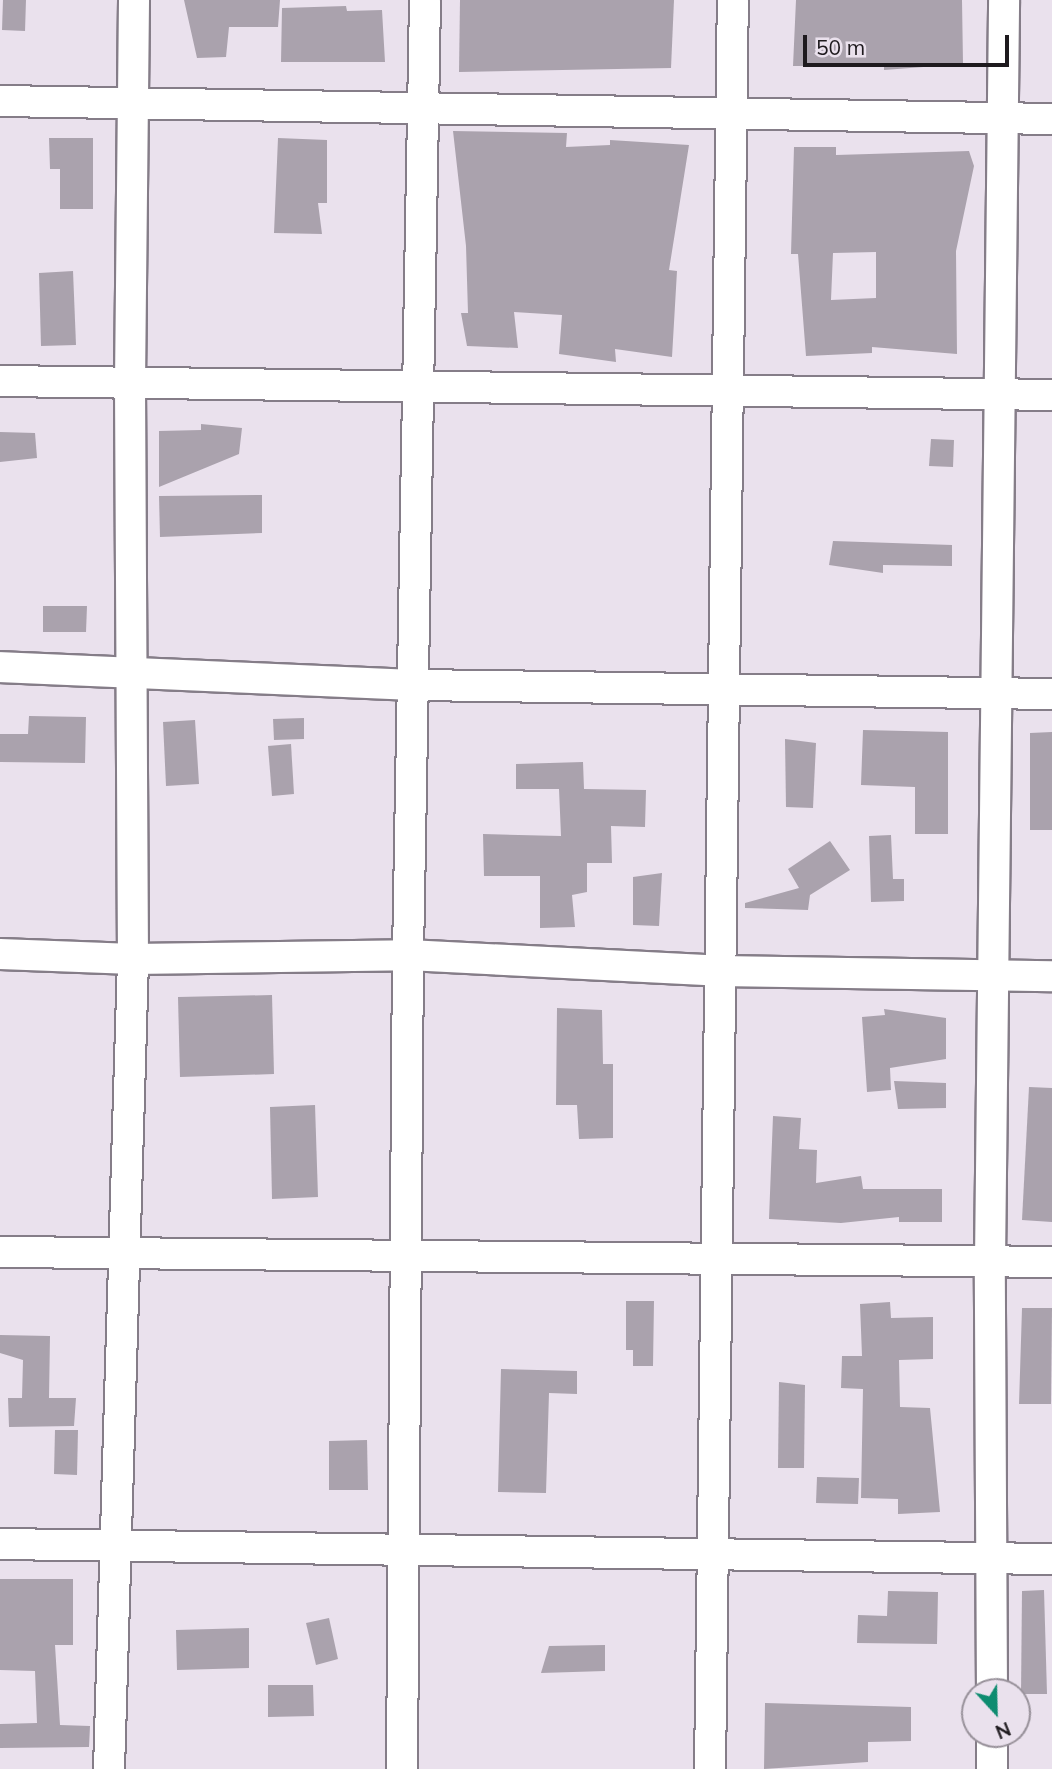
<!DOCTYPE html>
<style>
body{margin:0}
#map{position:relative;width:1052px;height:1769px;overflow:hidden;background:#eae1ed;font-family:Mulish,sans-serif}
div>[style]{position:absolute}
.building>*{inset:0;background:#aaa2ad}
.roads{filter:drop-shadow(2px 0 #857d88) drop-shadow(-2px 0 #857d88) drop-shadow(0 2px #857d88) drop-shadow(0 -2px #857d88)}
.minor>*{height:30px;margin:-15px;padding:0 15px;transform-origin:15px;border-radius:15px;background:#fff}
span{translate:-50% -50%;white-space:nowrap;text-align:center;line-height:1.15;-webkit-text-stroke:6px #eae1ed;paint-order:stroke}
.north{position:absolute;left:961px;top:1678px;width:70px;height:70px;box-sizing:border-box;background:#eae1ed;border:2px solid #98919a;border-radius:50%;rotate:158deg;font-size:19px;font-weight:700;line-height:28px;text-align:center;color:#1e1a1e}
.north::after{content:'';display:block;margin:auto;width:24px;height:32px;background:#0e8c70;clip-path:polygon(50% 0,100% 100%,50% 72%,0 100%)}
.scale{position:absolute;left:803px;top:35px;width:206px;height:32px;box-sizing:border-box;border:4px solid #1e1a1e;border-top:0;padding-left:9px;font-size:21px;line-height:24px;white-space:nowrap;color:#1e1a1e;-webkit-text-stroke:5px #eae1ed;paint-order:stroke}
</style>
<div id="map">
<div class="building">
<i style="clip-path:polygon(3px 0,26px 0,25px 31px,2px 30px)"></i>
<i style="clip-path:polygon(184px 0,280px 0,278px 27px,229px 27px,226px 57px,197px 58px)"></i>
<i style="clip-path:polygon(460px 0,674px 0,671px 68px,459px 72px)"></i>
<i style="clip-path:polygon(796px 0,962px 0,963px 64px,884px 70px,884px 66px,793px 66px)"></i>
<i style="clip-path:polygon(346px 6px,347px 11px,382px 10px,385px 62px,281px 62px,282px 8px)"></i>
<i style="clip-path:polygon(453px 131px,567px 133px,566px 147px,610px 145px,610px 140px,689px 145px,669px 270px,677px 271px,672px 357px,615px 349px,616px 362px,559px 354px,562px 315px,514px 312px,518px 348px,467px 346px,461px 313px,468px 313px,466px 246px)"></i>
<i style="clip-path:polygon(49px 138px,93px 138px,93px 209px,60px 209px,60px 169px,50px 169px)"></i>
<i style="clip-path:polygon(278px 138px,327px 140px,327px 203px,318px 203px,322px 234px,274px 233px)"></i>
<i style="clip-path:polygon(evenodd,794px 147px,836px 147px,836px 155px,969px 151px,974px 166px,956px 251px,957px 354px,872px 347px,872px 353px,806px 356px,798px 254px,791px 254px,794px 147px,876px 252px,876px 298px,831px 300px,833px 253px,876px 252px)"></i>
<i style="clip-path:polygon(73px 271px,76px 345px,41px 346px,39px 273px)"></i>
<i style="clip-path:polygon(201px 424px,242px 428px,239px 454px,159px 487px,159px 431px,201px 430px)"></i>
<i style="clip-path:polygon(0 432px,35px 433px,37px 458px,0 462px)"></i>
<i style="clip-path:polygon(931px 439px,954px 440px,953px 467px,929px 466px)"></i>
<i style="clip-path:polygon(262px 495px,262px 533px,160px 537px,159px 496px)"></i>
<i style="clip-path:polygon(833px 541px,952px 545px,952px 566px,883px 565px,883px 573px,829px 565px)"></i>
<i style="clip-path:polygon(43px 606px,87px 606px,86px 632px,43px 632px)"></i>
<i style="clip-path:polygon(29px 716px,86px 717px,85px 763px,0 762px,0 734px,28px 734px)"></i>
<i style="clip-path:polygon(304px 718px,304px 739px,274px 740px,273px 719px)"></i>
<i style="clip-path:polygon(195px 720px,199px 784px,166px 786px,163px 722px)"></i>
<i style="clip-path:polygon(863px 730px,948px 732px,948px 834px,915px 834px,915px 787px,861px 785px)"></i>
<i style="clip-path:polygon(1052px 732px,1052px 830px,1030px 830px,1030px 733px)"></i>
<i style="clip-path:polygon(785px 739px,816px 743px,813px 808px,786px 807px)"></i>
<i style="clip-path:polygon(291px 744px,294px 794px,272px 796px,268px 746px)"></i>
<i style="clip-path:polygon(583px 762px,584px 789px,646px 790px,645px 827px,611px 826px,612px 863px,587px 863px,587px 892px,572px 895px,575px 927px,540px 928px,540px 876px,484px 876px,483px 834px,561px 836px,559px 789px,516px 789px,516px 764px)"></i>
<i style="clip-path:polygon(891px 835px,893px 879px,904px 879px,904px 901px,871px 902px,869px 836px)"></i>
<i style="clip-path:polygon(830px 841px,850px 870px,810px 895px,808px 910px,745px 908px,745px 903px,799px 888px,788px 869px)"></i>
<i style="clip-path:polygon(662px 873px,659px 926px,633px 925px,633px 877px)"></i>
<i style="clip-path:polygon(272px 995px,274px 1074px,180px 1077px,178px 997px)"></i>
<i style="clip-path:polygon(557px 1008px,602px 1010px,603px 1064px,613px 1064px,613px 1138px,579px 1139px,577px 1105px,556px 1105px)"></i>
<i style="clip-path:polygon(884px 1009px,946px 1018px,946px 1059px,890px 1068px,891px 1090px,867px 1092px,862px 1017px,885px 1015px)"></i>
<i style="clip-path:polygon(894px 1081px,946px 1083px,946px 1108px,898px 1109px)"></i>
<i style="clip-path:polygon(1029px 1087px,1052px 1088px,1052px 1222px,1022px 1220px)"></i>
<i style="clip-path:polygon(315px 1105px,318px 1197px,272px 1199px,270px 1107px)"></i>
<i style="clip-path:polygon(773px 1116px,801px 1118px,799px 1149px,817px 1150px,816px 1183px,861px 1176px,863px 1189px,942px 1189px,942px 1222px,899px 1222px,899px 1217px,841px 1223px,769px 1219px)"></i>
<i style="clip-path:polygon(626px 1301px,654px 1301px,653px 1366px,633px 1366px,633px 1350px,626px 1350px)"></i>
<i style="clip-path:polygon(890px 1302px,891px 1318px,933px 1317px,933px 1359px,899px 1360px,900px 1407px,930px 1408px,940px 1512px,898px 1514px,898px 1499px,861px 1498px,863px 1389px,841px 1388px,842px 1356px,862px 1356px,860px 1304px)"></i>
<i style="clip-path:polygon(1022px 1308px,1052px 1308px,1051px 1404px,1019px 1404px)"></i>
<i style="clip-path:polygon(0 1335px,50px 1336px,49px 1398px,76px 1398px,74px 1426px,9px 1427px,8px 1398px,22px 1398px,23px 1360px,0 1353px)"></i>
<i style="clip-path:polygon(501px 1369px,577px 1371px,577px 1394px,549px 1393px,546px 1493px,498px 1492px)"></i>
<i style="clip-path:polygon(779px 1382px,805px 1385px,804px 1468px,778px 1468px)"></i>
<i style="clip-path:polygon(55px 1430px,78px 1430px,77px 1475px,54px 1474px)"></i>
<i style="clip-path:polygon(367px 1440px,368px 1490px,329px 1490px,329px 1441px)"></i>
<i style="clip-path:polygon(817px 1477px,859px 1478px,858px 1504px,816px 1503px)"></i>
<i style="clip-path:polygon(0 1579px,73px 1579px,73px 1645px,55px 1645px,60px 1725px,90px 1726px,89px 1747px,0 1748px,0 1724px,37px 1723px,35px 1671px,0 1670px)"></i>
<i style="clip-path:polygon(1044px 1590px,1047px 1694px,1021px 1694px,1022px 1591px)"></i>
<i style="clip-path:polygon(888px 1591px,938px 1592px,937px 1644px,857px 1643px,858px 1615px,887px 1616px)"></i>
<i style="clip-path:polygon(329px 1618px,338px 1659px,316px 1665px,306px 1623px)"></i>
<i style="clip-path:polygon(249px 1628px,249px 1668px,177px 1670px,176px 1630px)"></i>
<i style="clip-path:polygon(605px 1645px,605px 1671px,541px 1673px,549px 1646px)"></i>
<i style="clip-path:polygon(268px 1685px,313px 1685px,314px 1716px,268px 1717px)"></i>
<i style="clip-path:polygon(765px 1703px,911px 1707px,911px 1741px,868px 1742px,868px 1762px,764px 1769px)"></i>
</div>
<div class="roads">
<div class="minor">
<i style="left:0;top:101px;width:1052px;rotate:0.98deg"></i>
<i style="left:0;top:381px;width:1052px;rotate:0.76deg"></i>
<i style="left:0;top:667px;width:416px;rotate:2.5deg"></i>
<i style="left:416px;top:685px;width:636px;rotate:0.81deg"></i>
<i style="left:0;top:954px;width:133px;rotate:2.2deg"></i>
<i style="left:133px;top:959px;width:275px;rotate:-0.8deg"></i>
<i style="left:408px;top:955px;width:312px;rotate:2.9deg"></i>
<i style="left:720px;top:971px;width:332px;rotate:0.9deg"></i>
<i style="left:0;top:1252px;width:1052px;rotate:0.54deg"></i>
<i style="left:0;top:1544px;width:1052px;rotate:0.82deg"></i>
<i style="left:992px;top:1692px;width:430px;rotate:-90.3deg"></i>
<i style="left:990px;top:1262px;width:1262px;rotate:-89.36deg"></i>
<i style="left:109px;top:1769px;width:810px;rotate:-88.3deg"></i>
<i style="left:133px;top:959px;width:576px;rotate:-90.3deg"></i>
<i style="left:130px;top:383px;width:383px;rotate:-89.4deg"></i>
<i style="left:402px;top:1769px;width:814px;rotate:-89.58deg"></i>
<i style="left:408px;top:955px;width:955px;rotate:-88.98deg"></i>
<i style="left:710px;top:1769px;width:1769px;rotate:-89.26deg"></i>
<i style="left:992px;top:1769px;width:35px;rotate:-90deg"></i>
</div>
</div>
<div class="north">N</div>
<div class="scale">50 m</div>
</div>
